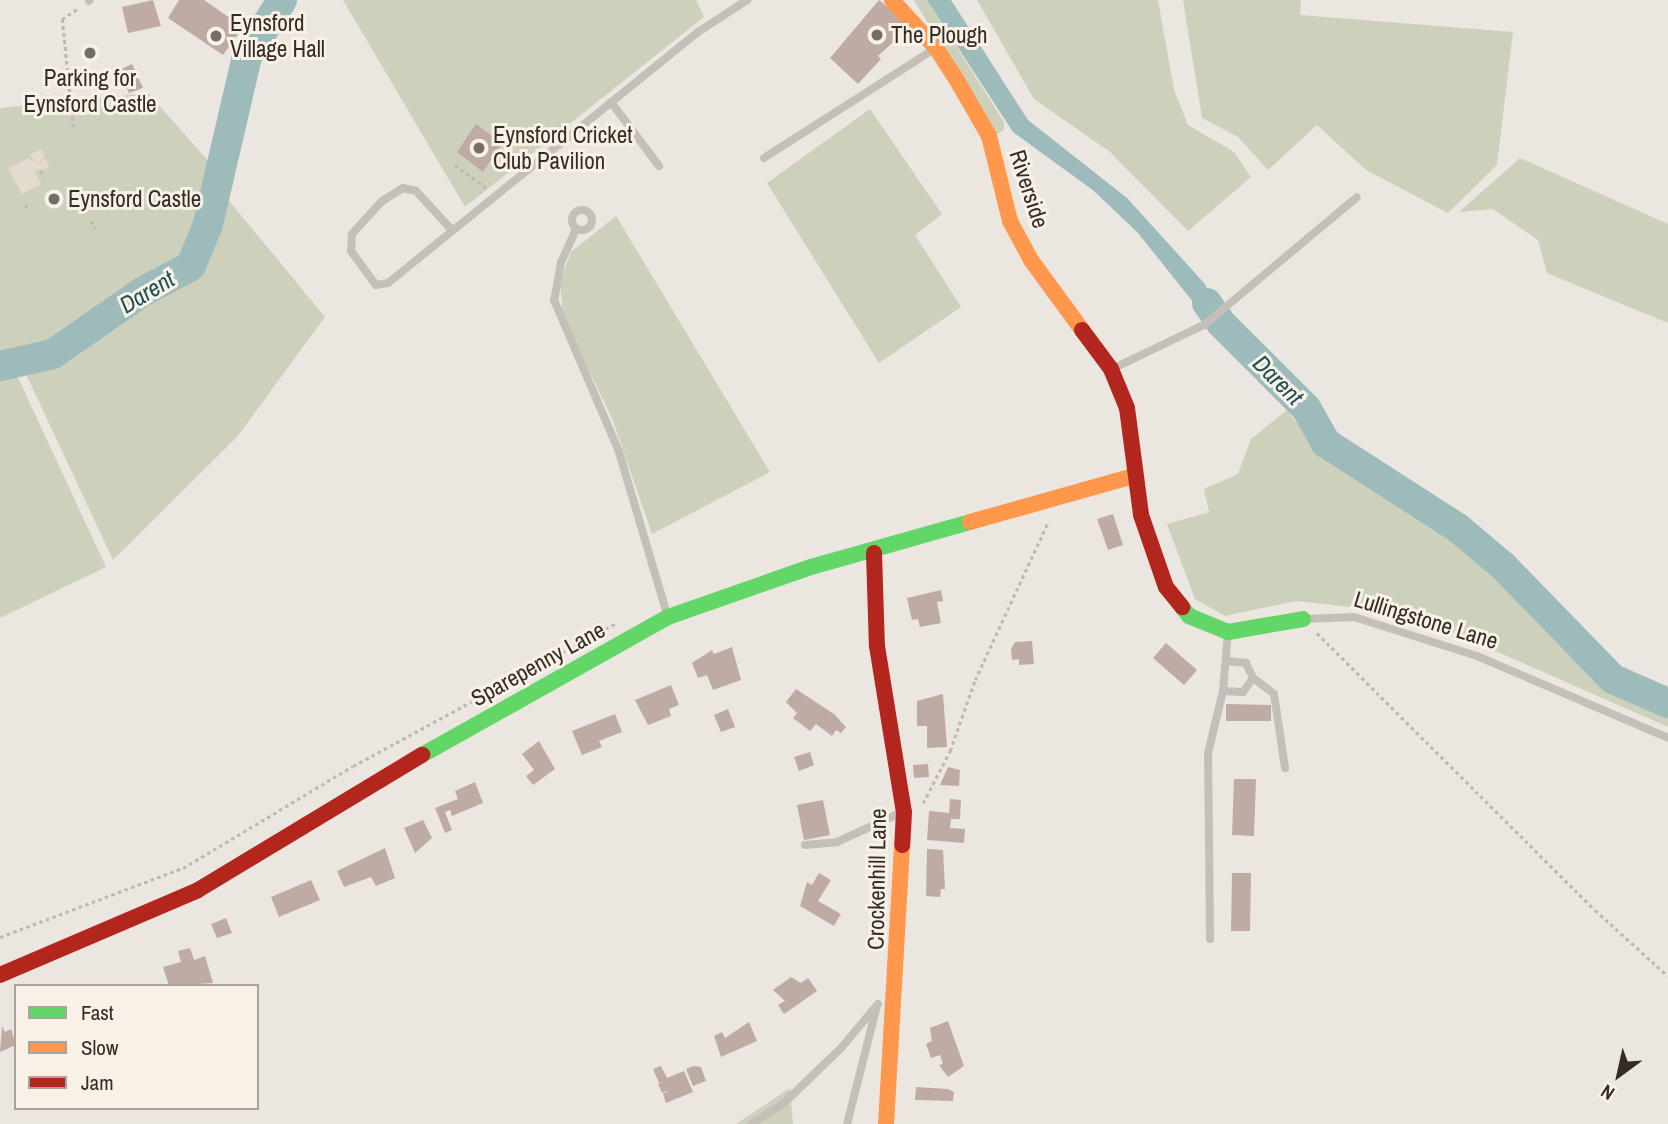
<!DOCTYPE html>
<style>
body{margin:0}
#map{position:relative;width:1668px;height:1124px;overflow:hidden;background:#ece6e0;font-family:"Archivo Narrow",sans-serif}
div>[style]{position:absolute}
.green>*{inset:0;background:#cdd0bb}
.plaza>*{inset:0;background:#e5dace}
.water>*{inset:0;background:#9ebbbc}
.river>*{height:30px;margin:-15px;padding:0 15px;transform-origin:15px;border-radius:15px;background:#9ebbbc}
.building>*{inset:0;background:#beaca4}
.path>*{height:2.5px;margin-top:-1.25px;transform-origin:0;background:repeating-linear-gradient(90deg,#beb7b2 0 3.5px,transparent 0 7px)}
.lane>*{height:8px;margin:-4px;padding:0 4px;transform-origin:4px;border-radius:4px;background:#c5bfba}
.lane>.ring{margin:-4px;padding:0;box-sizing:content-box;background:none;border:8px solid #c5bfba;border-radius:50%}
.fast>*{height:16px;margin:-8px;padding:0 8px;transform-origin:8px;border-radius:8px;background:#63d668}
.slow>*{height:16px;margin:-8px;padding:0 8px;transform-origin:8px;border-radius:8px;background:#ff974d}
.jam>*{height:16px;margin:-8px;padding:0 8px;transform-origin:8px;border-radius:8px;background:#b3261e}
.dots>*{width:19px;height:19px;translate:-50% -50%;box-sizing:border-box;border:4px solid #f8f1e8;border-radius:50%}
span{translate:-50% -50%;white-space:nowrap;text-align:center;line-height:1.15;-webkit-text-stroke:6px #f8f1e8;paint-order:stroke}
.poi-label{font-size:23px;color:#352c28}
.left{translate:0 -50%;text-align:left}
.street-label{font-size:23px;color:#352c28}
.water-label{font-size:24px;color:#215054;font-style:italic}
.legend{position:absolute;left:14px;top:984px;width:245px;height:126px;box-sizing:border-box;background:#f8f1e8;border:2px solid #aaa29b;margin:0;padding:9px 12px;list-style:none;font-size:21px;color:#352c28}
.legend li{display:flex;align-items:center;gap:14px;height:35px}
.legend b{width:35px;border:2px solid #aaa29b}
.north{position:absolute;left:1584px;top:1040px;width:70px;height:70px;-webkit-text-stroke:5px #f8f1e8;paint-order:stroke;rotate:213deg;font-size:19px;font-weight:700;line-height:28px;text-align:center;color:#352c28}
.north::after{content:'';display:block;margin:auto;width:24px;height:32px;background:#352c28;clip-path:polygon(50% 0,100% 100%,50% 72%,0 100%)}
</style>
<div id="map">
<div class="green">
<i style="clip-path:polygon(343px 0,696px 0,704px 17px,465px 207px)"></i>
<i style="clip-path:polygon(914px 0,927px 0,1004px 122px,1004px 130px,995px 135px)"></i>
<i style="clip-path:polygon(977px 0,1158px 0,1174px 90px,1188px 125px,1234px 152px,1251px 177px,1188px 231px,1110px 152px,1034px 99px)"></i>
<i style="clip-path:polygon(1183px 0,1301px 0,1300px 15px,1513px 32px,1497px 165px,1448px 213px,1366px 170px,1317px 125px,1268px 170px,1238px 137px,1202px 118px)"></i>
<i style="clip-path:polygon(148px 93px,212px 165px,201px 225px,186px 262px,137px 287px,49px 349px,0 359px,0 108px)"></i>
<i style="clip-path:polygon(870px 109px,942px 214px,915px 235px,961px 307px,879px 363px,767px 183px)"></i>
<i style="clip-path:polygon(1520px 158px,1668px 224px,1668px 323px,1547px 273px,1538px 240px,1493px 209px,1459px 212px)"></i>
<i style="clip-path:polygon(221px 191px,325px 317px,237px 437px,113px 560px,24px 370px,53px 363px,149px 294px,193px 272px,214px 225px)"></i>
<i style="clip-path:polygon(616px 216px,770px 472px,652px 534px,612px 418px,563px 317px,560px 281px,571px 252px)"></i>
<i style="clip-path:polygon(15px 371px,106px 567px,0 618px,0 375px)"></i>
<i style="clip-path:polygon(1287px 410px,1322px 456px,1452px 534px,1599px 686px,1668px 715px,1668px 727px,1450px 631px,1360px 608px,1296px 601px,1225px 616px,1195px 599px,1167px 524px,1209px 512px,1204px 489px,1238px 474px,1251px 439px)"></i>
<i style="clip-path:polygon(790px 1088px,793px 1124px,736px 1124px)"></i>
</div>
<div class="plaza">
<i style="clip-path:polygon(41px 149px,45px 157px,38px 163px,46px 159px,49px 168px,35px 170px,41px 184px,22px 194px,8px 168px,29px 158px,36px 165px,30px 155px)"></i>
</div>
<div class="water">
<i style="clip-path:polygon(927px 0,951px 0,1028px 120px,1127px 198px,1205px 284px,1216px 307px,1239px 329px,1227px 337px,1213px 327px,1138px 233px,1094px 191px,1013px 132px)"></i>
</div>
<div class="river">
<i style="left:1207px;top:303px;width:24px;rotate:55deg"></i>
<i style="left:1221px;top:323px;width:120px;rotate:45deg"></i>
<i style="left:1306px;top:408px;width:40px;rotate:60.3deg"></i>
<i style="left:1326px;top:443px;width:157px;rotate:32.8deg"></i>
<i style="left:1458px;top:528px;width:59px;rotate:40.2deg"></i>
<i style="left:1503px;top:566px;width:158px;rotate:45.8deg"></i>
<i style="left:1613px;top:679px;width:60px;rotate:23.6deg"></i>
<i style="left:0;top:366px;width:54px;rotate:-12.8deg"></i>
<i style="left:53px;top:354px;width:108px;rotate:-34.9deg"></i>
<i style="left:142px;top:292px;width:55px;rotate:-28deg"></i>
<i style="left:191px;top:266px;width:45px;rotate:-68deg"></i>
<i style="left:208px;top:224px;width:172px;rotate:-76.9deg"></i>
<i style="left:247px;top:56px;width:66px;rotate:-58deg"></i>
</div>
<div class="building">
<i style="clip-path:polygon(153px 0,161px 26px,128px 33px,122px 7px)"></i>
<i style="clip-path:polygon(179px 0,204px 0,243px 27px,223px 55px,168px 18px)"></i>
<i style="clip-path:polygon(879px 0,911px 26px,878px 56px,881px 59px,858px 84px,830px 58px)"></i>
<i style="clip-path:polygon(132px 64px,143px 88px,129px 93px,119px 70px)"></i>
<i style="clip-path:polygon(476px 124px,502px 143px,483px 172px,457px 152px)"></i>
<i style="clip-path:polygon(1113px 514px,1123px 545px,1108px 550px,1097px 519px)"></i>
<i style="clip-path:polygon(941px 590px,943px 601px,937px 602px,941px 623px,920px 627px,918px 619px,912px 620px,907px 598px)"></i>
<i style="clip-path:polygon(1032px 641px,1034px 664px,1019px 665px,1019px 659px,1012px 660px,1011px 649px,1015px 642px)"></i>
<i style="clip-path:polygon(1166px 643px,1197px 670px,1184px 685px,1153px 658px)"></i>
<i style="clip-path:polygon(732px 647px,741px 680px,713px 690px,707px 675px,698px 678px,692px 663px,712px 650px,714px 654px)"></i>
<i style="clip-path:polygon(671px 685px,679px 705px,669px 709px,671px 716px,648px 725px,635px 700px)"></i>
<i style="clip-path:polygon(796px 689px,834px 714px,846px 727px,841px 733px,836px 730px,832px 736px,816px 724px,810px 731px,793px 718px,797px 713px,786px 702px)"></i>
<i style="clip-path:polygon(943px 694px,947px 747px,927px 748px,927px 726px,917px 726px,917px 701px)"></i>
<i style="clip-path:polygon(1226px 704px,1271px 705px,1271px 721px,1226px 721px)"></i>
<i style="clip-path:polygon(728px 709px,735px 727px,721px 732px,714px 715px)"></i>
<i style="clip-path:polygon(615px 714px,622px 732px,599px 741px,602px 747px,582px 755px,572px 731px)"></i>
<i style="clip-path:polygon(539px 741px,555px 769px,533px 785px,526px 776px,534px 770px,522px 754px)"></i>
<i style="clip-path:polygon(810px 752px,814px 765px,799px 771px,794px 757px)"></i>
<i style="clip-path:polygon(928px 764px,929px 777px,914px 778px,913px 765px)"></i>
<i style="clip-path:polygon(948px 767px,960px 770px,959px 786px,940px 785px)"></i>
<i style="clip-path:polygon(1234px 779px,1256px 779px,1254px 836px,1232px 835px)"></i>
<i style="clip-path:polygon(475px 782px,483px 803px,452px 816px,450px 810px,445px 812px,452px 830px,445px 833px,435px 808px,458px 799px,455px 791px)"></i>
<i style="clip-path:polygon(950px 799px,961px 800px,960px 819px,951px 819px,950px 828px,965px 829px,964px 843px,927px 840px,929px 811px,949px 813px)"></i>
<i style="clip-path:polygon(823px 800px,830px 835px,804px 840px,797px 805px)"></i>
<i style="clip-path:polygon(423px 820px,432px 838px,415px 853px,404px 828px)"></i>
<i style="clip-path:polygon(385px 848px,395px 878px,376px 886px,371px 877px,344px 887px,337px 871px)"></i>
<i style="clip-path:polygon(927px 849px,943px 850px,945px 889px,941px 889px,940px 897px,926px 896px)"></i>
<i style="clip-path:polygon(819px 873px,831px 880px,818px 901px,841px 914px,834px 926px,800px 906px,807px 882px,812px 885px)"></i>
<i style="clip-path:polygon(1232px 873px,1251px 873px,1250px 931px,1231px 931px)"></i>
<i style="clip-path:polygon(311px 880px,320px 900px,279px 917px,271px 897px)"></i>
<i style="clip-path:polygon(226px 918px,232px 933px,217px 938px,211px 924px)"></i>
<i style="clip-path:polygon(190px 948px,194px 960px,205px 956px,213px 983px,169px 986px,163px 967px,181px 962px,178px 951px)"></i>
<i style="clip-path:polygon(791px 977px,801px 983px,808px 978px,817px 991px,784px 1014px,778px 1005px,785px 1001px,773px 990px)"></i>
<i style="clip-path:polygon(948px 1021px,964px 1066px,948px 1077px,939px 1065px,943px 1064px,940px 1055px,931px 1058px,926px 1044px,932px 1041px,930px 1028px)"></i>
<i style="clip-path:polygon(749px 1022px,757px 1041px,721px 1057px,714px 1036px,722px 1032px,725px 1038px)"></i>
<i style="clip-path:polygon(2px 1026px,5px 1032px,11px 1029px,16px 1045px,0 1052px)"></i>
<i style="clip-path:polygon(661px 1066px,667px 1078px,684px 1071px,693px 1092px,666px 1103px,663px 1094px,669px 1090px,662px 1093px,658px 1084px,665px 1081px,659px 1083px,653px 1069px)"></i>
<i style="clip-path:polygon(693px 1066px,701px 1067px,706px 1081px,693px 1086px,686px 1069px)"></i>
<i style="clip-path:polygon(916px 1087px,948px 1089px,954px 1092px,953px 1101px,915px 1100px)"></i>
</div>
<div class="path">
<i style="left:73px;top:127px;width:109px;rotate:-95.8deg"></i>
<i style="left:62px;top:19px;width:20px;rotate:-33deg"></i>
<i style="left:455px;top:165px;width:39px;rotate:36deg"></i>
<i style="left:41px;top:171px;width:3px;rotate:72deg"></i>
<i style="left:47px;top:200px;width:4px;rotate:56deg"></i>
<i style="left:25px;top:205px;width:6px;rotate:31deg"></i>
<i style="left:91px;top:221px;width:9px;rotate:58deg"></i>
<i style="left:1317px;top:633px;width:392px;rotate:44.9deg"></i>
<i style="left:1595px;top:910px;width:98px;rotate:42.1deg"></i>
<i style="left:923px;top:803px;width:59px;rotate:-62.6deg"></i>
<i style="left:950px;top:751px;width:75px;rotate:-70.6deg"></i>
<i style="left:975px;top:680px;width:174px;rotate:-65.2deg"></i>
<i style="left:0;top:937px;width:196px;rotate:-20.7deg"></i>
<i style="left:183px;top:868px;width:198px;rotate:-31deg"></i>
<i style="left:353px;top:766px;width:299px;rotate:-28.5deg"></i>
</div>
<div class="lane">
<i style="left:89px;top:1px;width:1px;rotate:-45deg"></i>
<i style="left:611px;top:102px;width:80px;rotate:53.1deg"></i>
<i style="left:764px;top:158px;width:201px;rotate:-32.6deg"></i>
<i class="ring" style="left:572px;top:210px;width:12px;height:12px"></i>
<i style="left:451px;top:229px;width:52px;rotate:-132.6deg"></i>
<i style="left:416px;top:191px;width:13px;rotate:-167deg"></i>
<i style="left:403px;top:188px;width:25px;rotate:148deg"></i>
<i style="left:382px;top:201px;width:45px;rotate:132.3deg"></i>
<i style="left:352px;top:234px;width:17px;rotate:93deg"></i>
<i style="left:351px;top:251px;width:42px;rotate:53.7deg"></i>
<i style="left:376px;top:285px;width:12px;rotate:-9deg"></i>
<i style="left:388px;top:283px;width:399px;rotate:-39deg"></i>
<i style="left:698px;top:32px;width:59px;rotate:-33.1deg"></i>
<i style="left:576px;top:229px;width:36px;rotate:114deg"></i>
<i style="left:561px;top:262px;width:39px;rotate:100deg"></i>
<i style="left:554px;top:300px;width:165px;rotate:66.8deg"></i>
<i style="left:619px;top:452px;width:169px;rotate:73.5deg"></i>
<i style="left:1112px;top:369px;width:102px;rotate:-25.6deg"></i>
<i style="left:1204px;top:325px;width:199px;rotate:-39.9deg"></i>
<i style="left:1306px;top:619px;width:48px;rotate:-2.4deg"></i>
<i style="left:1354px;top:617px;width:129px;rotate:17.6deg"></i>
<i style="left:1477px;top:656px;width:208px;rotate:23.2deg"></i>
<i style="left:1253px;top:678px;width:26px;rotate:37deg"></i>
<i style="left:1274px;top:694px;width:75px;rotate:81.5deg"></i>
<i style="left:1223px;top:691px;width:20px;rotate:3deg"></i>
<i style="left:1243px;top:692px;width:17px;rotate:-54deg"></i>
<i style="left:1253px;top:678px;width:17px;rotate:-115deg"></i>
<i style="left:1246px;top:663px;width:20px;rotate:-174deg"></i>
<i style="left:805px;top:845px;width:32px;rotate:-5deg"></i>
<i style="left:837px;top:842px;width:69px;rotate:-24.7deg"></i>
<i style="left:1210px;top:939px;width:186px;rotate:-90.6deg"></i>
<i style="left:1208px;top:753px;width:64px;rotate:-76.4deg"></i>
<i style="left:1223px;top:691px;width:59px;rotate:-85.2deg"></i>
<i style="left:751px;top:1124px;width:38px;rotate:-32deg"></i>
<i style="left:783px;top:1104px;width:82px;rotate:-44deg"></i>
<i style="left:842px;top:1047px;width:56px;rotate:-50.1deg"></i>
<i style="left:847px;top:1124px;width:119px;rotate:-75.8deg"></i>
</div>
<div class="fast">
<i style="left:1182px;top:607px;width:11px;rotate:52deg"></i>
<i style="left:1189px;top:616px;width:42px;rotate:22.3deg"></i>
<i style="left:1228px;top:632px;width:76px;rotate:-9.8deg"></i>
<i style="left:422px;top:755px;width:282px;rotate:-29.3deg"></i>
<i style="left:668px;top:617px;width:151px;rotate:-19.3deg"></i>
<i style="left:811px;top:567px;width:165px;rotate:-15.8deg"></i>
</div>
<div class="slow">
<i style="left:892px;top:0;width:65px;rotate:47.5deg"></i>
<i style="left:936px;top:48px;width:35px;rotate:57deg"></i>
<i style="left:955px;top:77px;width:68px;rotate:60deg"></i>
<i style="left:989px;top:136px;width:88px;rotate:76.1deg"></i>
<i style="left:1010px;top:221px;width:44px;rotate:61.7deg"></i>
<i style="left:1031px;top:260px;width:87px;rotate:53.9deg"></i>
<i style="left:970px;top:522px;width:170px;rotate:-15.7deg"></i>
<i style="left:886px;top:1124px;width:279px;rotate:-86.7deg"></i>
</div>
<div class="jam">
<i style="left:1082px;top:330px;width:49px;rotate:53.4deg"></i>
<i style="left:1111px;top:369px;width:42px;rotate:67.7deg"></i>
<i style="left:1127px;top:408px;width:108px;rotate:82.5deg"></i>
<i style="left:1141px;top:515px;width:76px;rotate:70.9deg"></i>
<i style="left:1166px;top:587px;width:26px;rotate:51deg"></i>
<i style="left:874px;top:553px;width:93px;rotate:88.2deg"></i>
<i style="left:877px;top:646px;width:168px;rotate:80.8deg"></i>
<i style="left:904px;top:812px;width:33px;rotate:93deg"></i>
<i style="left:0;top:975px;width:215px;rotate:-23.2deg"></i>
<i style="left:198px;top:890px;width:262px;rotate:-31.1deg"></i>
</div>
<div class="dots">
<i style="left:877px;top:35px;background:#756d68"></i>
<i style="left:216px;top:36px;background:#756d68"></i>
<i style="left:90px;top:53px;background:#756d68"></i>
<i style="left:479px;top:148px;background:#756d68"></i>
<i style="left:54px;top:199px;background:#756d68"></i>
</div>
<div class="poi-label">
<span class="left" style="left:230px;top:36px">Eynsford<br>Village Hall</span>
<span class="left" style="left:891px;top:35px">The Plough</span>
<span style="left:90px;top:91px">Parking for<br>Eynsford Castle</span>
<span class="left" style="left:493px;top:148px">Eynsford Cricket<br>Club Pavilion</span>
<span class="left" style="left:68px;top:199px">Eynsford Castle</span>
</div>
<div class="street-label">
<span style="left:1029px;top:189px;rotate:72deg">Riverside</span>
<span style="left:1426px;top:620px;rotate:17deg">Lullingstone Lane</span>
<span style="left:538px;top:664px;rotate:-29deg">Sparepenny Lane</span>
<span style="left:877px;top:879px;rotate:-89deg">Crockenhill Lane</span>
</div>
<div class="water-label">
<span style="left:147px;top:292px;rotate:-31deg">Darent</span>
<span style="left:1278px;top:380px;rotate:45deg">Darent</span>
</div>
<ul class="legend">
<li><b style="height:9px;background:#63d668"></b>Fast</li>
<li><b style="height:9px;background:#ff974d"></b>Slow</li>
<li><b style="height:9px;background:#b3261e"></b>Jam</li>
</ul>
<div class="north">N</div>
</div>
